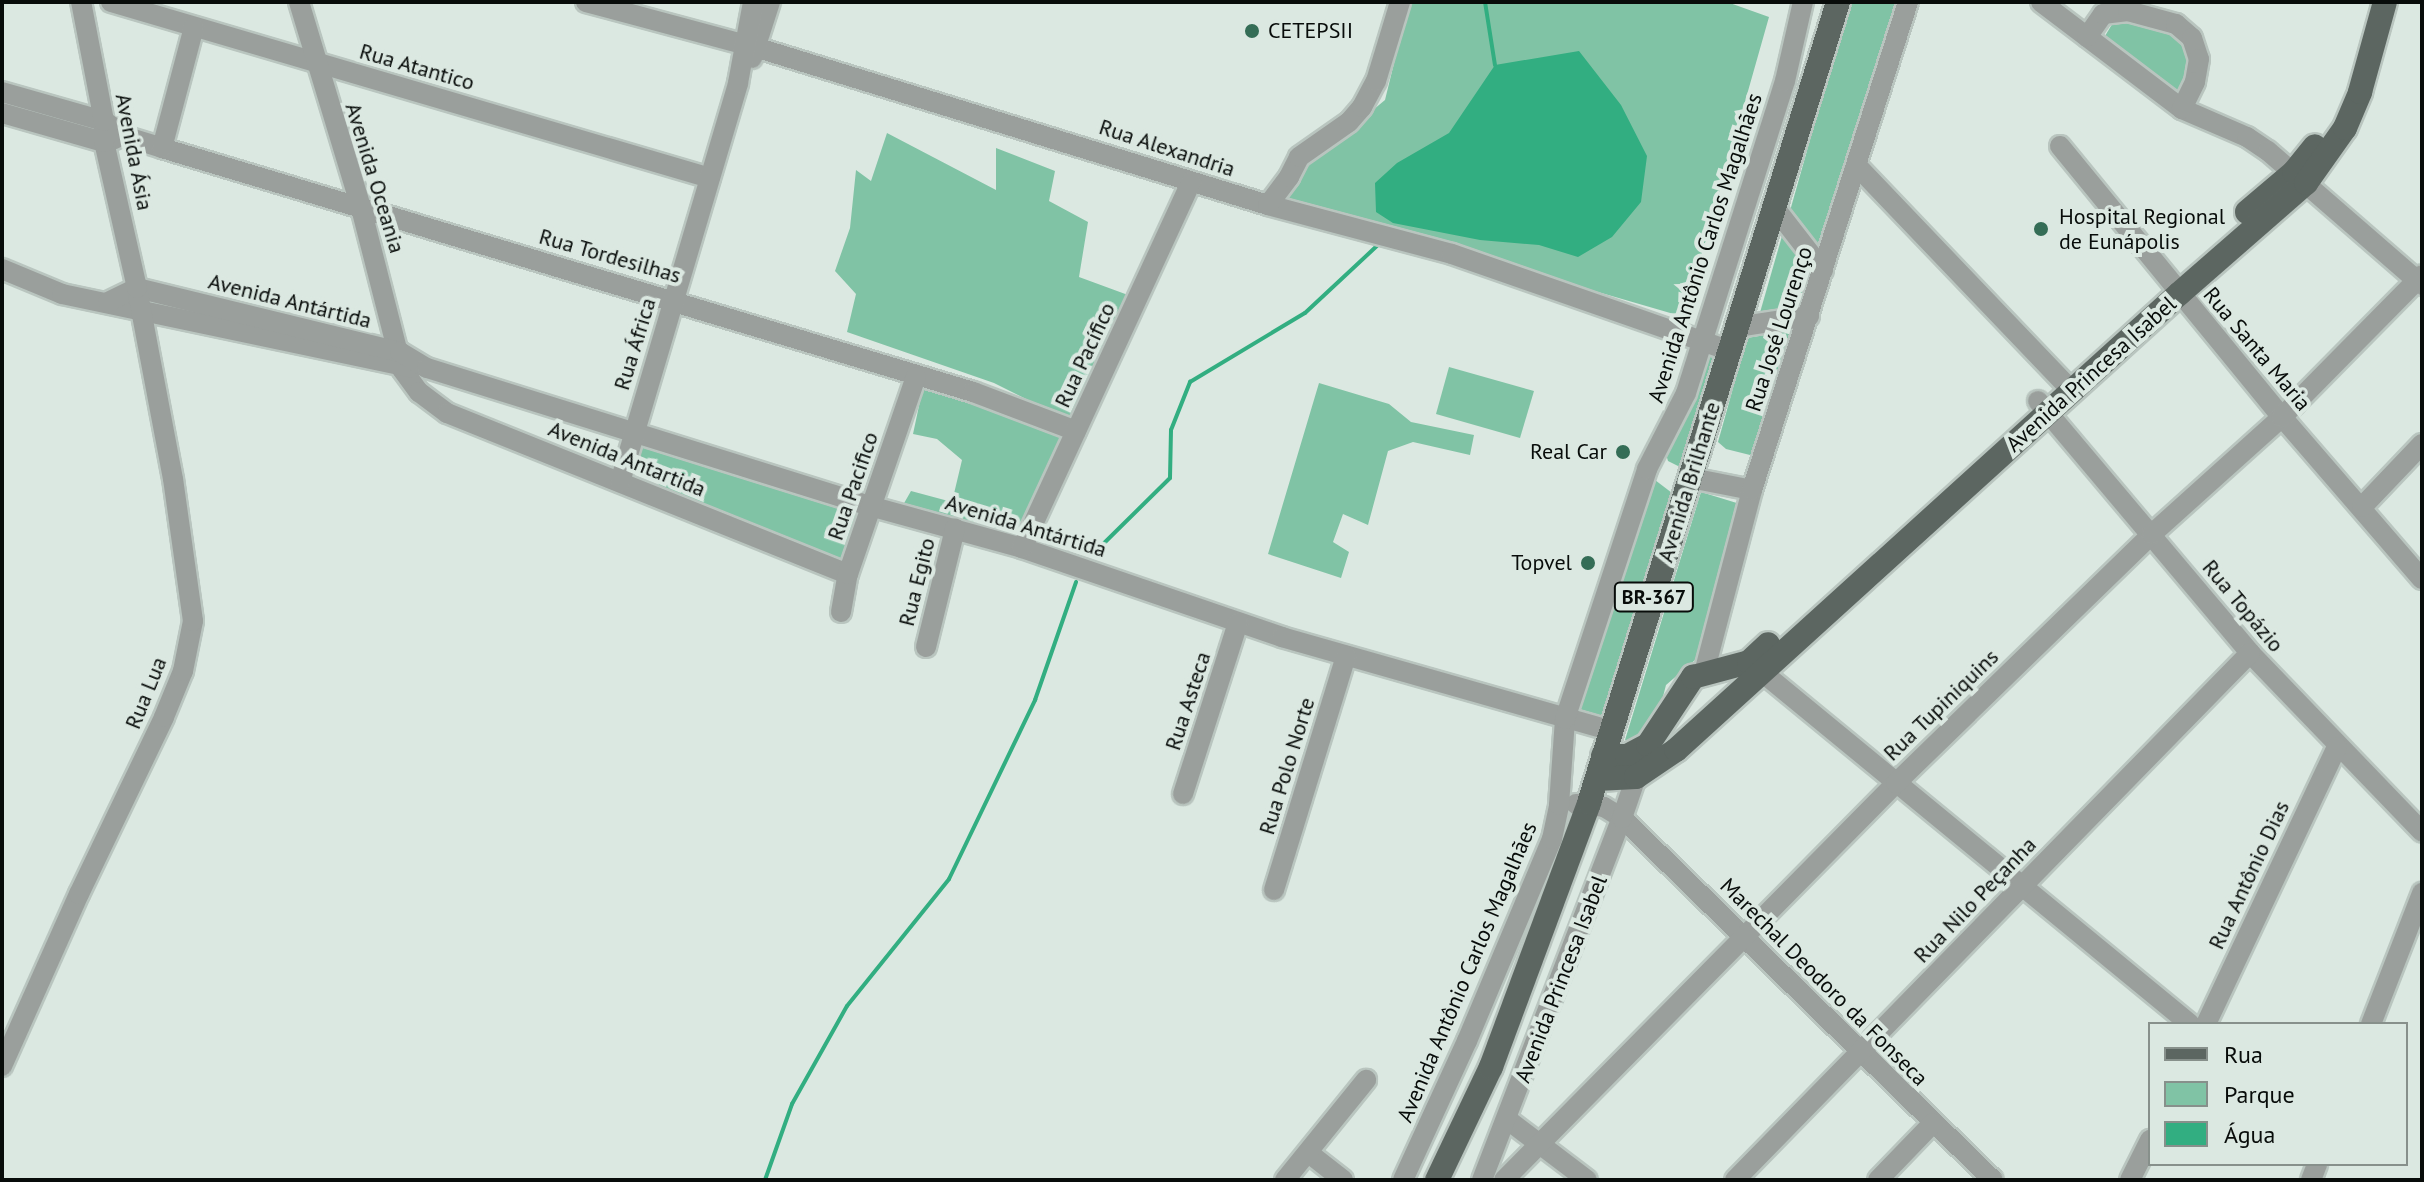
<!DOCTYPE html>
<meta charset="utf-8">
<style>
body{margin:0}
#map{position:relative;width:2424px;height:1182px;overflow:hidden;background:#dbe8e1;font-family:"PT Sans",sans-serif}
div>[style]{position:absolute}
.green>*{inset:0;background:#80c3a5}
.water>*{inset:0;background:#32ae81}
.stream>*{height:4px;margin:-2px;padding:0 2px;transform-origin:2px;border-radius:2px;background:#32ae81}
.roads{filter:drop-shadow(2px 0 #b9c5bf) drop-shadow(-2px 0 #b9c5bf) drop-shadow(0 2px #b9c5bf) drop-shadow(0 -2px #b9c5bf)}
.minor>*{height:20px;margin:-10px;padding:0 10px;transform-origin:10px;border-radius:10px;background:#9a9f9c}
.major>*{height:24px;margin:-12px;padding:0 12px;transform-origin:12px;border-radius:12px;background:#5c6661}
.dots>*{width:22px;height:22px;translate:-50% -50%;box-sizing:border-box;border:4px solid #dbe8e1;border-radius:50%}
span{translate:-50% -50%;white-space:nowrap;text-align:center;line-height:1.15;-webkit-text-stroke:8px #dbe8e1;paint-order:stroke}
.shield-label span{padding:2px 6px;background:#dbe8e1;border:2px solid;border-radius:6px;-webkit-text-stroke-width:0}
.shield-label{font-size:20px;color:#080c0a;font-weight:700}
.poi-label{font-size:22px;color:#080c0a}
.left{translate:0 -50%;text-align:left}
.right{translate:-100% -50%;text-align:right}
.street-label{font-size:22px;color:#080c0a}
.frame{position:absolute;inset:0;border:4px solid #080c0a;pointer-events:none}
.legend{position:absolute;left:2148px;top:1022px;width:260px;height:144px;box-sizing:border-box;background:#dbe8e1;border:2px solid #87908b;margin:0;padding:10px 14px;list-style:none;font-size:24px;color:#080c0a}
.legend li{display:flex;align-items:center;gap:16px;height:40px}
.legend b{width:40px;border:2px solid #87908b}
</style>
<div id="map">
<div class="green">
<i style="clip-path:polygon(1409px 2px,1727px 2px,1769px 17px,1684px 317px,1285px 201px,1302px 169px,1385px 100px)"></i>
<i style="clip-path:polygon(1849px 2px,1899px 2px,1819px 257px,1788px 218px)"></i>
<i style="clip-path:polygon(2127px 18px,2174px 31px,2194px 55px,2190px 75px,2178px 98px,2102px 41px,2114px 21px)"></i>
<i style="clip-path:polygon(887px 133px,996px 190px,996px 148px,1055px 171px,1049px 201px,1088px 222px,1079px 277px,1128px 295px,1072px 422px,994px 383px,847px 332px,856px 294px,835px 271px,850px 228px,856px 170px,871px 181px)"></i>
<i style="clip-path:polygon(1784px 229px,1815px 270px,1802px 307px,1759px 316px)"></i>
<i style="clip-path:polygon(1796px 330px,1754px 456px,1726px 449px,1718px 442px,1747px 338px)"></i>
<i style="clip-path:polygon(1708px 353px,1720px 358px,1686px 462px,1678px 466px,1668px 461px,1665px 451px,1697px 391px)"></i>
<i style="clip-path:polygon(1449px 367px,1534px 391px,1520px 438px,1436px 414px)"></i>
<i style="clip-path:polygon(1319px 383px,1389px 404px,1411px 422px,1474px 435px,1470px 455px,1413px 442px,1388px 451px,1368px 525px,1343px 514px,1333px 542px,1349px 552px,1341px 578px,1268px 554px)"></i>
<i style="clip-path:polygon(923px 387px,1063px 436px,1016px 535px,903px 505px,911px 491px,952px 502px,962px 460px,937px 439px,913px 434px)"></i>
<i style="clip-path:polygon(636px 438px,859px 509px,843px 561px,664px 492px,642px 461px)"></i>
<i style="clip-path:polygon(1655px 480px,1676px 496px,1606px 717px,1579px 709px,1646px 487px)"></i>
<i style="clip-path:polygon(1701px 492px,1740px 504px,1702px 654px,1666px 685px,1658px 716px,1643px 741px,1633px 742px,1625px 740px)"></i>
</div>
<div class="water">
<i style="clip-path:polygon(1579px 51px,1621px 105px,1647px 156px,1641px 202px,1612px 237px,1578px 257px,1539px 245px,1480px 240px,1393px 223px,1376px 212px,1375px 183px,1397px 163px,1449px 133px,1495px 65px)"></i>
</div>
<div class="stream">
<i style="left:1485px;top:2px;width:64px;rotate:81deg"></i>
<i style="left:1095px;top:552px;width:105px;rotate:-44.6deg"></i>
<i style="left:1170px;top:478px;width:48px;rotate:-88.8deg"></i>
<i style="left:1171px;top:430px;width:52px;rotate:-68.4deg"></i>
<i style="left:1190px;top:382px;width:134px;rotate:-31deg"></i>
<i style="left:1305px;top:313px;width:100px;rotate:-43deg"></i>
<i style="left:765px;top:1180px;width:81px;rotate:-70.4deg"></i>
<i style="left:792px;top:1104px;width:112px;rotate:-60.7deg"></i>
<i style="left:847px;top:1006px;width:163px;rotate:-51.2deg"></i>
<i style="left:949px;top:879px;width:199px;rotate:-64.3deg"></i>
<i style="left:1035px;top:700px;width:125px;rotate:-70.8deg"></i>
</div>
<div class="roads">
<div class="minor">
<i style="left:111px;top:2px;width:624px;rotate:16.37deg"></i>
<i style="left:299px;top:2px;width:215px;rotate:73.2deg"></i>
<i style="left:361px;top:208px;width:166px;rotate:75.7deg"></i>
<i style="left:402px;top:369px;width:29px;rotate:54deg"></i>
<i style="left:419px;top:392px;width:35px;rotate:37deg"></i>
<i style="left:447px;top:413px;width:432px;rotate:21.9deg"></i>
<i style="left:586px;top:2px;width:178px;rotate:15deg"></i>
<i style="left:758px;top:48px;width:534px;rotate:17.11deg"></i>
<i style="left:1268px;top:205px;width:190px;rotate:14.9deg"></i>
<i style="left:1452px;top:254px;width:294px;rotate:19.2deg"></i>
<i style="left:2041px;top:2px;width:177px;rotate:37.2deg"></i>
<i style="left:2182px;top:109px;width:71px;rotate:23.3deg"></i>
<i style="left:2247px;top:137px;width:25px;rotate:34deg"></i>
<i style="left:2268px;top:151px;width:204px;rotate:41deg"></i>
<i style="left:2087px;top:37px;width:28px;rotate:-55deg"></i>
<i style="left:2103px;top:14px;width:25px;rotate:-7deg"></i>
<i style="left:2128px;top:11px;width:50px;rotate:15.2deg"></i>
<i style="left:2176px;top:24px;width:21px;rotate:41deg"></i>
<i style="left:2192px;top:38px;width:22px;rotate:72deg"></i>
<i style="left:2199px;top:59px;width:23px;rotate:100deg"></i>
<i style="left:2195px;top:82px;width:30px;rotate:116deg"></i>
<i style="left:752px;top:58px;width:59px;rotate:-72.2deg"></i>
<i style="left:2px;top:92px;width:106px;rotate:15.9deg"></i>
<i style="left:104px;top:121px;width:28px;rotate:35deg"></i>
<i style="left:127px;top:137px;width:37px;rotate:17deg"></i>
<i style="left:162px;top:148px;width:847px;rotate:16.74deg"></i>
<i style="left:973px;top:392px;width:110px;rotate:20.7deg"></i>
<i style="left:2px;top:113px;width:106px;rotate:15.9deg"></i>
<i style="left:104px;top:142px;width:11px;rotate:-15deg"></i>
<i style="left:2060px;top:146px;width:350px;rotate:50.7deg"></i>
<i style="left:2282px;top:417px;width:214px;rotate:49.2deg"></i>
<i style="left:162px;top:148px;width:125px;rotate:-75.2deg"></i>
<i style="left:1854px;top:171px;width:6px;rotate:-45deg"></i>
<i style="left:1858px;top:167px;width:310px;rotate:46.3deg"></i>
<i style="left:1268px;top:205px;width:35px;rotate:-53deg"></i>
<i style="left:1289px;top:177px;width:22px;rotate:-63deg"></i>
<i style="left:1299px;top:157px;width:61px;rotate:-35deg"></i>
<i style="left:1349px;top:122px;width:20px;rotate:-49deg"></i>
<i style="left:1362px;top:107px;width:30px;rotate:-62deg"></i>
<i style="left:1376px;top:81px;width:83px;rotate:-73.1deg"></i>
<i style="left:1774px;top:207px;width:80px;rotate:52.1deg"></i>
<i style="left:2px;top:269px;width:65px;rotate:22.6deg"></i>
<i style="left:62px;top:294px;width:358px;rotate:11.9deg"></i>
<i style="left:108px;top:302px;width:32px;rotate:-26deg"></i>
<i style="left:137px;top:288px;width:271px;rotate:13.7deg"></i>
<i style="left:400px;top:352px;width:31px;rotate:31deg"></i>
<i style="left:427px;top:368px;width:464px;rotate:17.3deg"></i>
<i style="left:870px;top:506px;width:158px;rotate:15.4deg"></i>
<i style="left:1022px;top:548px;width:275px;rotate:18.9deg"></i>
<i style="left:1282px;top:637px;width:342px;rotate:15.9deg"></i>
<i style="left:1737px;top:327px;width:73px;rotate:-8.7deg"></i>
<i style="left:2038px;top:401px;width:329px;rotate:49.9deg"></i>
<i style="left:2250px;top:653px;width:248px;rotate:46.1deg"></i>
<i style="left:1691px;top:478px;width:62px;rotate:11.1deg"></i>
<i style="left:620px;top:482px;width:416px;rotate:-73.5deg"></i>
<i style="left:738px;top:83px;width:82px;rotate:-79.5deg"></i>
<i style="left:2362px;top:507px;width:87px;rotate:-46.4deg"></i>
<i style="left:1022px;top:548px;width:403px;rotate:-65.2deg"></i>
<i style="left:841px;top:612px;width:39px;rotate:-80deg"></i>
<i style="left:848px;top:574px;width:208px;rotate:-71deg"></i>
<i style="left:926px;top:647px;width:122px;rotate:-76.2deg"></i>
<i style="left:1751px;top:663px;width:568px;rotate:39.43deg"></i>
<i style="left:1704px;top:673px;width:189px;rotate:-75.3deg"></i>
<i style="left:1752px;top:490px;width:512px;rotate:-72.27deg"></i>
<i style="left:1183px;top:794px;width:180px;rotate:-72.2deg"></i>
<i style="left:1576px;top:804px;width:28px;rotate:6deg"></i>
<i style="left:1604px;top:807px;width:21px;rotate:31deg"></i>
<i style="left:1622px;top:818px;width:518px;rotate:44.3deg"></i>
<i style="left:1274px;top:890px;width:245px;rotate:-72.9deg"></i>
<i style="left:2206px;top:1024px;width:306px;rotate:-64.7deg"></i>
<i style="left:2371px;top:1024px;width:141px;rotate:-68.7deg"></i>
<i style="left:2px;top:1066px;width:188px;rotate:-65.9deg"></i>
<i style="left:79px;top:894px;width:196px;rotate:-64.3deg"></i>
<i style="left:164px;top:717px;width:50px;rotate:-67.6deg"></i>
<i style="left:183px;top:671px;width:51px;rotate:-78.7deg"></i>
<i style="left:193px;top:621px;width:143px;rotate:-98deg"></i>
<i style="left:173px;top:479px;width:194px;rotate:-100.7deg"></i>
<i style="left:137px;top:288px;width:150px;rotate:-102.7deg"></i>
<i style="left:104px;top:142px;width:21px;rotate:-90deg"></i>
<i style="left:104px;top:121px;width:121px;rotate:-100.9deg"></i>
<i style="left:1508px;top:1120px;width:99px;rotate:37.2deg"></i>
<i style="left:1310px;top:1154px;width:42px;rotate:38.2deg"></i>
<i style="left:1285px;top:1180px;width:129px;rotate:-51deg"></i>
<i style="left:1403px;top:1180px;width:153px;rotate:-65.3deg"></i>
<i style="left:1467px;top:1041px;width:219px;rotate:-67.2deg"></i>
<i style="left:1552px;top:839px;width:35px;rotate:-78deg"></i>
<i style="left:1559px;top:805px;width:86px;rotate:-86deg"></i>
<i style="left:1565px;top:719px;width:263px;rotate:-71.8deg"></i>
<i style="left:1647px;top:469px;width:85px;rotate:-62.8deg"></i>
<i style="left:1686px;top:393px;width:327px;rotate:-72.4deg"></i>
<i style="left:1785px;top:81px;width:81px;rotate:-77.2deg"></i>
<i style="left:1482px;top:1180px;width:388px;rotate:-68.9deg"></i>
<i style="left:1622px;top:818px;width:43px;rotate:-71.1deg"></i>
<i style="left:1636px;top:777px;width:12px;rotate:-90deg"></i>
<i style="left:1504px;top:1180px;width:558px;rotate:-45.36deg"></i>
<i style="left:1896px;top:783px;width:357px;rotate:-44.2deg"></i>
<i style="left:2152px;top:534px;width:175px;rotate:-42deg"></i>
<i style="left:2282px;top:417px;width:199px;rotate:-45.4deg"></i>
<i style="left:1735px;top:1180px;width:737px;rotate:-45.66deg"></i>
<i style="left:1878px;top:1180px;width:79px;rotate:-46deg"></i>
<i style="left:2130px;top:1180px;width:45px;rotate:-63.4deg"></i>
<i style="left:2311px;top:1180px;width:17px;rotate:-69deg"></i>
</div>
<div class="major">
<i style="left:2247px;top:212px;width:62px;rotate:-40.4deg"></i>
<i style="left:2294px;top:172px;width:33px;rotate:-51deg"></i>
<i style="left:1603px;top:756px;width:24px"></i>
<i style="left:1627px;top:756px;width:24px;rotate:-28deg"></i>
<i style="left:1648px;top:745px;width:82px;rotate:-56.5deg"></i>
<i style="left:1693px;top:677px;width:58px;rotate:-15deg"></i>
<i style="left:1749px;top:662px;width:26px;rotate:-43deg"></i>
<i style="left:1597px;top:779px;width:39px;rotate:-3deg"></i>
<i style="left:1636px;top:777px;width:48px;rotate:-34deg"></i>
<i style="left:1676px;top:750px;width:680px;rotate:-42.2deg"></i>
<i style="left:2180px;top:293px;width:167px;rotate:-41.1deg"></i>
<i style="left:2306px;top:183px;width:67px;rotate:-54.7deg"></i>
<i style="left:2345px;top:128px;width:39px;rotate:-67deg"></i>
<i style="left:2360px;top:92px;width:93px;rotate:-74.5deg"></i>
<i style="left:1437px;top:1180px;width:125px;rotate:-64.5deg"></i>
<i style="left:1491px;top:1067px;width:282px;rotate:-69.6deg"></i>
<i style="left:1589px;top:803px;width:839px;rotate:-72.73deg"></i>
</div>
</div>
<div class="dots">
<i style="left:1252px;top:31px;background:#346d56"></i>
<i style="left:2041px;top:229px;background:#346d56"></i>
<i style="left:1623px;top:452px;background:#346d56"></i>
<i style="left:1588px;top:563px;background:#346d56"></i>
</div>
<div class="shield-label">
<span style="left:1654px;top:597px">BR-367</span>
</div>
<div class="poi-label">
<span class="left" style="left:1268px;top:31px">CETEPSII</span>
<span class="left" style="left:2059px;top:229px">Hospital Regional<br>de Eunápolis</span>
<span class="right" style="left:1607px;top:452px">Real Car</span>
<span class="right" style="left:1572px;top:563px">Topvel</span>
</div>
<div class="street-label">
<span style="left:417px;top:67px;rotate:16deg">Rua Atantico</span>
<span style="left:1167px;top:148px;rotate:18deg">Rua Alexandria</span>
<span style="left:134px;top:152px;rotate:79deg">Avenida Ásia</span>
<span style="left:375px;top:178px;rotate:73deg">Avenida Oceania</span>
<span style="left:1705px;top:248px;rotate:-72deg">Avenida Antônio Carlos Magalhães</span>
<span style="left:610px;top:256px;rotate:16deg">Rua Tordesilhas</span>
<span style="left:290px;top:301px;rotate:14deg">Avenida Antártida</span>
<span style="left:1779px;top:329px;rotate:-72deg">Rua José Lourenço</span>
<span style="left:635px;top:344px;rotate:-73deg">Rua África</span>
<span style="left:2257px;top:349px;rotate:50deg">Rua Santa Maria</span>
<span style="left:1085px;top:355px;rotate:-65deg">Rua Pacífico</span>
<span style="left:2091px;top:374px;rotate:-42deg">Avenida Princesa Isabel</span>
<span style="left:627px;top:459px;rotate:22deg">Avenida Antartida</span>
<span style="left:1689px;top:482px;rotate:-73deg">Avenida Brilhante</span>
<span style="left:853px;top:486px;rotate:-71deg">Rua Pacifico</span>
<span style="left:1026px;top:526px;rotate:17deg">Avenida Antártida</span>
<span style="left:917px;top:582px;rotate:-76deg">Rua Egito</span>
<span style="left:2243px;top:606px;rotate:50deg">Rua Topázio</span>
<span style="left:146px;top:693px;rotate:-68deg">Rua Lua</span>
<span style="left:1188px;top:701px;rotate:-72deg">Rua Asteca</span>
<span style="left:1941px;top:705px;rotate:-44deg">Rua Tupiniquins</span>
<span style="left:1287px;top:766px;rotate:-73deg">Rua Polo Norte</span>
<span style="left:2249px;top:875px;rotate:-65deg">Rua Antônio Dias</span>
<span style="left:1975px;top:900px;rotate:-46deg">Rua Nilo Peçanha</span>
<span style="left:1467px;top:972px;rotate:-67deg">Avenida Antônio Carlos Magalhães</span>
<span style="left:1561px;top:979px;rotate:-69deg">Avenida Princesa Isabel</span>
<span style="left:1824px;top:982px;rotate:45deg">Marechal Deodoro da Fonseca</span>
</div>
<div class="frame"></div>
<ul class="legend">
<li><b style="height:10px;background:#5c6661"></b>Rua</li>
<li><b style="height:22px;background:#80c3a5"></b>Parque</li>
<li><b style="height:22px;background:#32ae81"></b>Água</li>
</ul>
</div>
